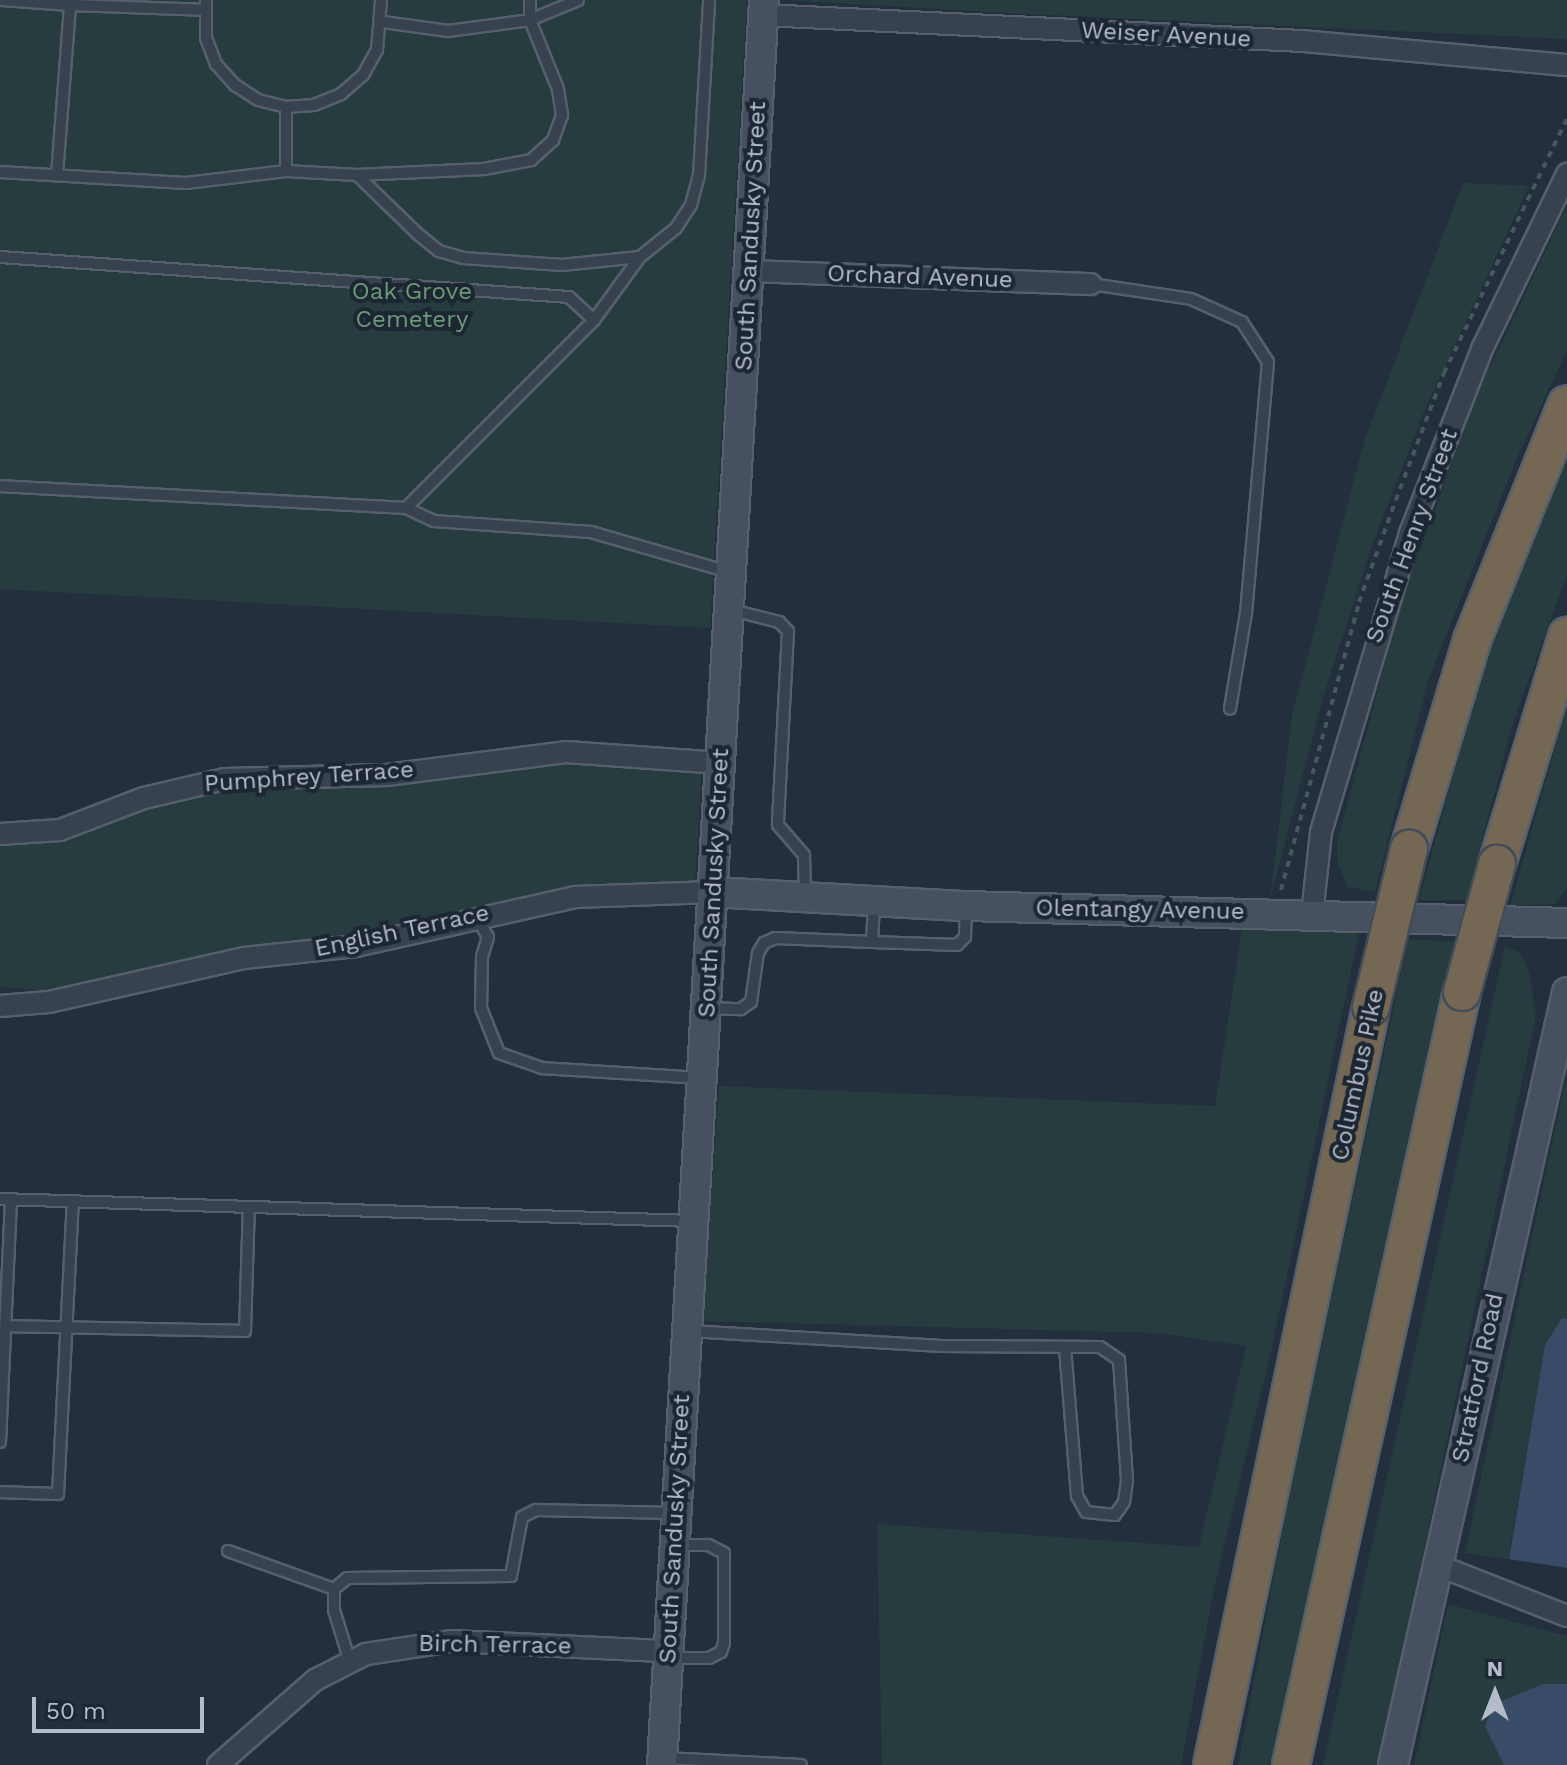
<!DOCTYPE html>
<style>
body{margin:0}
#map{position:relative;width:1567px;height:1765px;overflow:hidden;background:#242f3e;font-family:"Work Sans",sans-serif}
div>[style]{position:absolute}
.green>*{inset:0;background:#263c3f}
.water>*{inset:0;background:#394c67}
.path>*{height:4px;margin-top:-2px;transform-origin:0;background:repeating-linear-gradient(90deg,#44595c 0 6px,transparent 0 12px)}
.roads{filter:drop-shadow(2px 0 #565f6c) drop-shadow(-2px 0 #565f6c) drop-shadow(0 2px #565f6c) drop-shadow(0 -2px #565f6c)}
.lane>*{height:10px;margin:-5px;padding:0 5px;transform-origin:5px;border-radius:5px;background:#38414e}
.street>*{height:20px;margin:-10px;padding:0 10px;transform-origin:10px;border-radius:10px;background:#38414e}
.secondary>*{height:28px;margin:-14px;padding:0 14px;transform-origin:14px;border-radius:14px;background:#465061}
.highway>*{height:36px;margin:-18px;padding:0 18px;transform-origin:18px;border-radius:18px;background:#746855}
.bridges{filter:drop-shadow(2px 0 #434c59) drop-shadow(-2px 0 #434c59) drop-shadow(0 2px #434c59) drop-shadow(0 -2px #434c59)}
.highway-bridge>*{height:36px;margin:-18px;padding:0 18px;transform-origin:18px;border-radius:18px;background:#746855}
span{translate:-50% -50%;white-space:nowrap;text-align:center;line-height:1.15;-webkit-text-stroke:8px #1d2633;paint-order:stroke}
.street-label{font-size:24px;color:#b4bcc9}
.park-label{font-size:24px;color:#6b9a76}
.north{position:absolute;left:1455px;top:1653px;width:80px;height:80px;-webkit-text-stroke:6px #1d2633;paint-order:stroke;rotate:0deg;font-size:22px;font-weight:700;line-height:32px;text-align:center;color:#b4bcc9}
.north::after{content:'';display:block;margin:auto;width:28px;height:36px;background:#b4bcc9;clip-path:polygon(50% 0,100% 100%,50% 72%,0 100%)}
.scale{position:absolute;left:32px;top:1697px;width:172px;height:36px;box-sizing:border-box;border:4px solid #b4bcc9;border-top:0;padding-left:10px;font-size:24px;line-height:28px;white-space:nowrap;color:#b4bcc9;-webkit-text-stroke:6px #1d2633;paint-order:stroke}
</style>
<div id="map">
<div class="green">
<i style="clip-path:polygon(0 0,747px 0,710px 628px,0 589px)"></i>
<i style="clip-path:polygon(784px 0,1567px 0,1567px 39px,1006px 13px)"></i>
<i style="clip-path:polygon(1463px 183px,1529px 186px,1425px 409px,1371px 548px,1322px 701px,1270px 900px,1292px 716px,1364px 442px)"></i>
<i style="clip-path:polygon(1567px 206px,1567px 350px,1517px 458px,1428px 681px,1375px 892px,1348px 887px,1338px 864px,1337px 843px,1402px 599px,1478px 392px)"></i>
<i style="clip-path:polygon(1567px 443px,1567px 575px,1513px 723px,1466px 900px,1419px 900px,1487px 652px,1535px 511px)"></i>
<i style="clip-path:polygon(1567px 705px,1567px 889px,1554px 904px,1510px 906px)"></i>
<i style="clip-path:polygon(651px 760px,702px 767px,695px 885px,579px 885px,366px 935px,146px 968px,52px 991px,0 987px,0 845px,59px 839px,169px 795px,226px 786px,524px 761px)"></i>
<i style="clip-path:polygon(1242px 929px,1359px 933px,1270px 1356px,1215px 1583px,1181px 1765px,882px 1765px,877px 1524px,1199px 1547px,1246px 1346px,1157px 1333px,701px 1321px,719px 1086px,1215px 1106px)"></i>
<i style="clip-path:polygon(1408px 939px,1459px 942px,1277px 1765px,1238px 1765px,1288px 1501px)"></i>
<i style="clip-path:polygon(1505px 946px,1520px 953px,1529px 972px,1536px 1015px,1385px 1736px,1379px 1765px,1323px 1765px)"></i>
<i style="clip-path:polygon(1567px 1072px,1567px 1319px,1545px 1345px,1508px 1559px,1465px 1553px)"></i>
<i style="clip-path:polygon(1448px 1604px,1567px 1636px,1567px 1684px,1543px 1684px,1485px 1727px,1504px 1765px,1414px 1765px)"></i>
</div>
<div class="water">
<i style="clip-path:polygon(1562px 1318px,1567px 1319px,1567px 1568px,1509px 1559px,1545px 1345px)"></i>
<i style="clip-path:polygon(1543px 1684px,1567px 1684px,1567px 1765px,1504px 1765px,1485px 1727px,1494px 1704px)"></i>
</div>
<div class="path">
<i style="left:1281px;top:890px;width:298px;rotate:-74.8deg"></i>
<i style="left:1359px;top:602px;width:120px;rotate:-70.1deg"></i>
<i style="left:1400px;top:489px;width:124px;rotate:-69.2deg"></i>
<i style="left:1444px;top:373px;width:283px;rotate:-64.2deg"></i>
</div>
<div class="roads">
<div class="lane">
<i style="left:2px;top:0;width:68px;rotate:4.2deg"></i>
<i style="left:70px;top:5px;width:5px;rotate:-90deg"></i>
<i style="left:206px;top:0;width:38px;rotate:90deg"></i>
<i style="left:206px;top:38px;width:28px;rotate:69deg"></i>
<i style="left:216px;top:64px;width:28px;rotate:48deg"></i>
<i style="left:235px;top:85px;width:27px;rotate:33deg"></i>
<i style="left:258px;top:100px;width:29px;rotate:14deg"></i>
<i style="left:286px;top:107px;width:28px;rotate:-4deg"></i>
<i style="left:314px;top:105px;width:29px;rotate:-22deg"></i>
<i style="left:341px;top:94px;width:29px;rotate:-41deg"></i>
<i style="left:363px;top:75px;width:29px;rotate:-61deg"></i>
<i style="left:377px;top:50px;width:50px;rotate:-85.4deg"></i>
<i style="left:383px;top:22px;width:66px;rotate:7.9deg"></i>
<i style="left:448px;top:31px;width:83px;rotate:-7.6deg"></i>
<i style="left:530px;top:20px;width:20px;rotate:-90deg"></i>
<i style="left:286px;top:107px;width:64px;rotate:90deg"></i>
<i style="left:286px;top:171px;width:71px;rotate:3.2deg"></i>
<i style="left:357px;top:175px;width:127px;rotate:-2.7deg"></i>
<i style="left:484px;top:169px;width:48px;rotate:-10.8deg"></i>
<i style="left:531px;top:160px;width:30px;rotate:-42deg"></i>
<i style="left:553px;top:140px;width:27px;rotate:-70deg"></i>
<i style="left:562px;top:115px;width:26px;rotate:-99deg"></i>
<i style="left:558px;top:89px;width:74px;rotate:-112.1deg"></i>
<i style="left:530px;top:20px;width:52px;rotate:-22.6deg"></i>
<i style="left:0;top:172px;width:186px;rotate:3.4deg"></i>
<i style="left:186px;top:183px;width:101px;rotate:-6.8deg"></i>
<i style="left:57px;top:175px;width:170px;rotate:-85.6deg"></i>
<i style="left:70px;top:5px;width:134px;rotate:2.1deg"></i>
<i style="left:357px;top:175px;width:86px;rotate:44.1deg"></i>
<i style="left:419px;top:235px;width:26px;rotate:39deg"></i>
<i style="left:439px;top:251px;width:25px;rotate:16deg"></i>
<i style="left:463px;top:258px;width:99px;rotate:4deg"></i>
<i style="left:562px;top:265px;width:78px;rotate:-5.9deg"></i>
<i style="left:640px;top:257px;width:46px;rotate:-38.9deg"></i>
<i style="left:676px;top:228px;width:27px;rotate:-57deg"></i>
<i style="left:691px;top:205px;width:30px;rotate:-75deg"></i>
<i style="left:699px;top:176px;width:176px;rotate:-86.7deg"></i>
<i style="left:0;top:257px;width:570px;rotate:4.02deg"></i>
<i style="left:569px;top:297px;width:34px;rotate:43deg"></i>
<i style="left:594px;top:320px;width:78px;rotate:-53.9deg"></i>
<i style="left:1091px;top:284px;width:101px;rotate:8.5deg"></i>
<i style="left:1191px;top:299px;width:56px;rotate:24.3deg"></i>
<i style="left:1242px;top:322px;width:48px;rotate:57deg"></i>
<i style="left:1268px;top:362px;width:252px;rotate:95deg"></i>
<i style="left:1246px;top:613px;width:97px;rotate:99.5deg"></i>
<i style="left:594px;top:320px;width:266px;rotate:135deg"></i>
<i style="left:406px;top:508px;width:31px;rotate:25deg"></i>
<i style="left:434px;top:521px;width:157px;rotate:4deg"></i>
<i style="left:591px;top:532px;width:144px;rotate:16.2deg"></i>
<i style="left:0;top:486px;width:407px;rotate:3.1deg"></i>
<i style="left:732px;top:610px;width:49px;rotate:14.3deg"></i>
<i style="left:779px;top:622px;width:13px;rotate:45deg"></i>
<i style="left:788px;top:631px;width:194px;rotate:93deg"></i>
<i style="left:778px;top:825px;width:40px;rotate:49deg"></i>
<i style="left:804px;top:855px;width:41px;rotate:88.6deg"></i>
<i style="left:874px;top:904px;width:38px;rotate:93deg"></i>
<i style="left:872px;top:942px;width:85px;rotate:2deg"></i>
<i style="left:957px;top:945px;width:11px;rotate:-45deg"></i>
<i style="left:965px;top:937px;width:30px;rotate:-88deg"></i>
<i style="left:477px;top:918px;width:22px;rotate:60deg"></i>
<i style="left:488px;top:937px;width:21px;rotate:107deg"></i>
<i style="left:482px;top:957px;width:51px;rotate:91.1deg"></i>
<i style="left:481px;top:1008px;width:48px;rotate:68.2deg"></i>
<i style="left:499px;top:1053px;width:46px;rotate:19.2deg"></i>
<i style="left:542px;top:1068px;width:158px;rotate:3.6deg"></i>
<i style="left:707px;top:1008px;width:34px;rotate:2deg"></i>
<i style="left:741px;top:1009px;width:12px;rotate:-35deg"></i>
<i style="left:751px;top:1002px;width:49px;rotate:-81.9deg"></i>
<i style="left:758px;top:953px;width:12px;rotate:-59deg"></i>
<i style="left:764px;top:943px;width:12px;rotate:-24deg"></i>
<i style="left:775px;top:938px;width:97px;rotate:2.4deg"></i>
<i style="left:0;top:1199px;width:691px;rotate:1.82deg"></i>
<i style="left:6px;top:1326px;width:239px;rotate:1.2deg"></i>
<i style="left:245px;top:1331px;width:124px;rotate:-88.2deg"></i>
<i style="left:689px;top:1331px;width:253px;rotate:3.4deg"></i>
<i style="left:942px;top:1346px;width:158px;rotate:0.4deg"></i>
<i style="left:1100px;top:1347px;width:23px;rotate:34deg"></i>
<i style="left:1119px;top:1360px;width:121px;rotate:86.2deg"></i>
<i style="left:1127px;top:1481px;width:21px;rotate:98deg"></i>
<i style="left:1124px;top:1502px;width:16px;rotate:125deg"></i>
<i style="left:1115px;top:1515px;width:29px;rotate:-174deg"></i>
<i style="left:1086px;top:1512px;width:18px;rotate:-119deg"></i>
<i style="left:1077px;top:1496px;width:149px;rotate:-94.6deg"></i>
<i style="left:0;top:1442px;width:243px;rotate:-87.4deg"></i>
<i style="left:0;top:1492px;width:58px;rotate:2deg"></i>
<i style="left:58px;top:1494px;width:292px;rotate:-87.1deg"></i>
<i style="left:228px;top:1551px;width:113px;rotate:19.7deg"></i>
<i style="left:669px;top:1658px;width:40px"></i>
<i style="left:709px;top:1658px;width:13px;rotate:-27deg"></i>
<i style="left:721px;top:1652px;width:9px;rotate:-72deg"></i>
<i style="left:724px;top:1643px;width:90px;rotate:-90deg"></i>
<i style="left:724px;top:1553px;width:18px;rotate:-153deg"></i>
<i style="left:708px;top:1545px;width:32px;rotate:180deg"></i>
<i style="left:350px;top:1662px;width:54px;rotate:-107.1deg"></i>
<i style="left:334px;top:1610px;width:21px;rotate:-90deg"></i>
<i style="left:334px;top:1589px;width:17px;rotate:-40deg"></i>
<i style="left:347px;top:1578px;width:164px;rotate:-0.7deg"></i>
<i style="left:511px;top:1576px;width:60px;rotate:-79.4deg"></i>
<i style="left:522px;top:1517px;width:16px;rotate:-27deg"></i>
<i style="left:536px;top:1510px;width:138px;rotate:1.2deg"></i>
<i style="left:664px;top:1758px;width:137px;rotate:2.9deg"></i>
</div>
<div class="street">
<i style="left:763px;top:15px;width:541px;rotate:2.76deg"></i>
<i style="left:1303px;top:41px;width:265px;rotate:5.2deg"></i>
<i style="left:749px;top:271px;width:342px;rotate:2.2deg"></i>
<i style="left:0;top:834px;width:60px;rotate:-3.8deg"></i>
<i style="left:60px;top:830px;width:90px;rotate:-20.9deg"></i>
<i style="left:144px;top:798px;width:83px;rotate:-13.2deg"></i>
<i style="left:225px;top:779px;width:162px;rotate:-1.4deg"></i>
<i style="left:387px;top:775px;width:180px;rotate:-7.3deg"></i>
<i style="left:566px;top:752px;width:155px;rotate:4.1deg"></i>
<i style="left:1312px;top:915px;width:83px;rotate:-83.8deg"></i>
<i style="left:1321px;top:832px;width:312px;rotate:-73.4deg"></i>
<i style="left:1410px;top:533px;width:198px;rotate:-68.6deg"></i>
<i style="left:1482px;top:349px;width:195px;rotate:-64.1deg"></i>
<i style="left:0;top:1006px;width:49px;rotate:-4.7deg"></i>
<i style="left:49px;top:1002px;width:200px;rotate:-12.7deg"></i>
<i style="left:244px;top:958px;width:113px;rotate:-6.1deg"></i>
<i style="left:356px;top:946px;width:224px;rotate:-12.6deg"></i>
<i style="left:575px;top:897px;width:138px;rotate:-2.1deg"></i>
<i style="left:1437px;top:1565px;width:140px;rotate:21.4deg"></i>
<i style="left:218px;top:1765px;width:129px;rotate:-41.2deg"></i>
<i style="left:315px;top:1680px;width:57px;rotate:-27deg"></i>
<i style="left:366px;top:1654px;width:87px;rotate:-8.6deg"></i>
<i style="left:452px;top:1641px;width:216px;rotate:2.7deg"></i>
</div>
<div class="secondary">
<i style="left:713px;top:892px;width:253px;rotate:3.2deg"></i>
<i style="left:966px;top:906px;width:601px;rotate:1.62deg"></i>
<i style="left:662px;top:1765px;width:1768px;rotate:-86.69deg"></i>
<i style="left:1393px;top:1765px;width:792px;rotate:-77.31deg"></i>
</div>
<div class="highway">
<i style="left:1409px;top:849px;width:218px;rotate:-73.2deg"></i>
<i style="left:1472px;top:640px;width:254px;rotate:-68.1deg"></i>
<i style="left:1497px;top:864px;width:239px;rotate:-72.9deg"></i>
<i style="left:1212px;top:1765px;width:774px;rotate:-78.15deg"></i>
<i style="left:1291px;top:1765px;width:792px;rotate:-77.53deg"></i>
</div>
</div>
<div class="bridges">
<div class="highway-bridge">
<i style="left:1462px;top:992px;width:133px;rotate:-74.7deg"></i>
<i style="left:1371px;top:1007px;width:163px;rotate:-76.5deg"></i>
</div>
</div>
<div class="street-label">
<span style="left:1166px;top:35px;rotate:3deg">Weiser Avenue</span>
<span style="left:751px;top:236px;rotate:-87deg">South Sandusky Street</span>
<span style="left:920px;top:277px;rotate:2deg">Orchard Avenue</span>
<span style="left:1412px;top:536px;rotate:-70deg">South Henry Street</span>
<span style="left:309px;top:777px;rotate:-4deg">Pumphrey Terrace</span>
<span style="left:714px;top:883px;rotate:-87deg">South Sandusky Street</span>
<span style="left:1140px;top:910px;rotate:1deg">Olentangy Avenue</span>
<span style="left:402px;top:931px;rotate:-12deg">English Terrace</span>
<span style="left:1358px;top:1075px;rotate:-78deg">Columbus Pike</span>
<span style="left:1478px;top:1378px;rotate:-78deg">Stratford Road</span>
<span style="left:675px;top:1529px;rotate:-87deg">South Sandusky Street</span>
<span style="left:495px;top:1645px;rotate:1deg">Birch Terrace</span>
</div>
<div class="park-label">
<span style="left:412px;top:306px">Oak Grove<br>Cemetery</span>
</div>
<div class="north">N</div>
<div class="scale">50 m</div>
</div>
